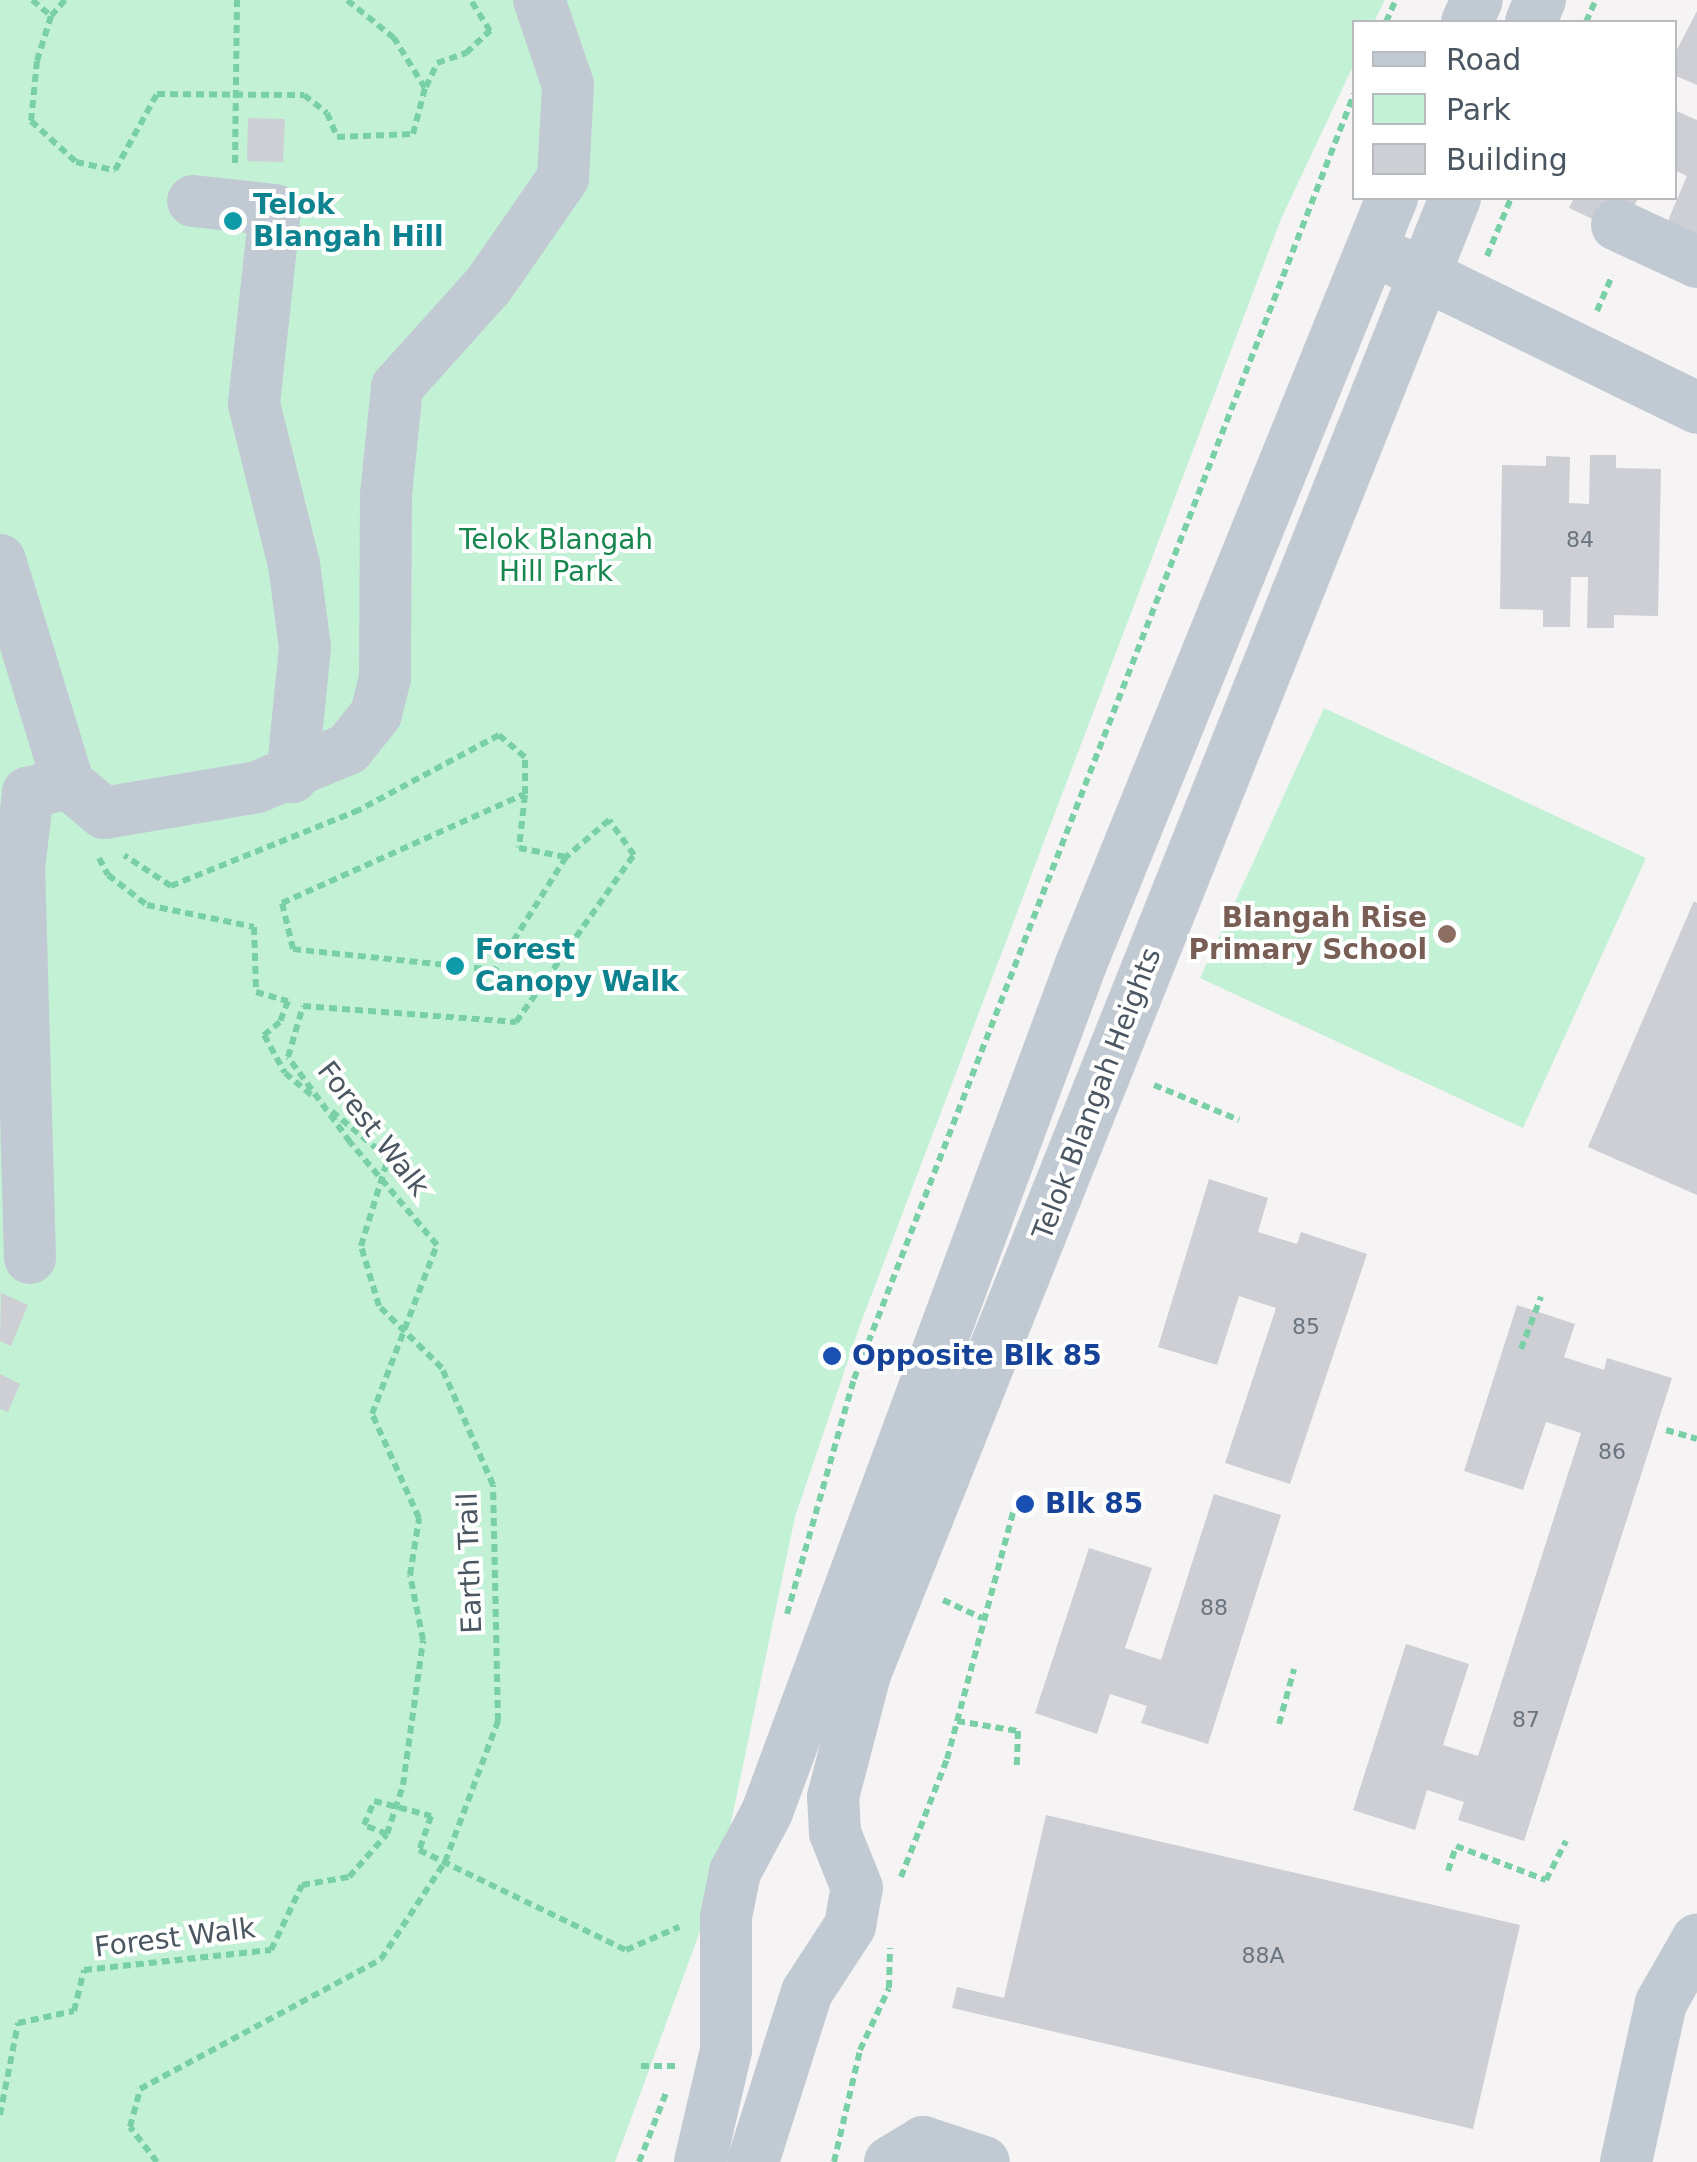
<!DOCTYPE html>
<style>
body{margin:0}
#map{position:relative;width:1697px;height:2162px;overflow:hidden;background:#f5f3f3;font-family:"DejaVu Sans",sans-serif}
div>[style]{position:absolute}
.green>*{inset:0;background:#c3f1d5}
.building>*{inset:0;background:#cdcfd5}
.path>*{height:6px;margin-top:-3px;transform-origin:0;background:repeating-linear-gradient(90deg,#7ad0a6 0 8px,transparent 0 13px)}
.minor>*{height:52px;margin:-26px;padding:0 26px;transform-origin:26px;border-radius:26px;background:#c1cad2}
.dots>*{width:28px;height:28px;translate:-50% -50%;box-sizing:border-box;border:5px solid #fff;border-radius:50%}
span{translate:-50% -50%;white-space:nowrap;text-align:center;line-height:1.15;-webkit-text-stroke:8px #fff;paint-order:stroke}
.number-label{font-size:22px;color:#6b747e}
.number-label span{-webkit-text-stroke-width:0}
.culture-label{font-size:28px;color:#0d838f;font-weight:700}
.left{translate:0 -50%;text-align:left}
.park-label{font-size:28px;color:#17864f}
.education-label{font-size:28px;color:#785e54;font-weight:700}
.right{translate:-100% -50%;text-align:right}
.street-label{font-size:28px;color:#4a5661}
.transit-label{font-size:28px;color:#164399;font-weight:700}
.legend{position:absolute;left:1352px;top:20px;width:325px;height:180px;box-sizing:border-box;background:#fff;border:2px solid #b7bbc0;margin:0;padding:12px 18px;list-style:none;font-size:30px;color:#4a5661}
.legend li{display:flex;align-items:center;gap:20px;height:50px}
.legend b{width:50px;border:2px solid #b7bbc0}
</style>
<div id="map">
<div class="green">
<i style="clip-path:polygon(0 0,1385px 0,1374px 22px,1354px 22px,1354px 64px,1281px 219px,860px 1325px,795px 1517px,719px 1880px,615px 2162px,0 2162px)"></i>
<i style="clip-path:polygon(1324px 708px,1646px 858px,1523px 1128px,1200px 978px)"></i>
</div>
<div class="building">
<i style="clip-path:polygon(1697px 11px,1697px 85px,1674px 75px,1674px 55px)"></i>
<i style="clip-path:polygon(1674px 110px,1697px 120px,1697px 258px,1667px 223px,1687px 176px,1674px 170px)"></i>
<i style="clip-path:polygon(248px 118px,285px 119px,283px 162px,247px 161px)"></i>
<i style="clip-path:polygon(1574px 198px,1638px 198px,1632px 211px,1599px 222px,1569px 208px)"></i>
<i style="clip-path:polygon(1590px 455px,1616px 455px,1616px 468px,1661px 469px,1658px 616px,1614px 615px,1614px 628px,1587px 628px,1588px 577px,1571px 577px,1570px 627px,1543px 627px,1543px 610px,1500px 609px,1502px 465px,1546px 466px,1546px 456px,1570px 457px,1569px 503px,1589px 504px)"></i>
<i style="clip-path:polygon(1694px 901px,1697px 903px,1697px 1195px,1588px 1147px)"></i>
<i style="clip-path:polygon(1209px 1179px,1268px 1198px,1258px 1232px,1297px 1244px,1301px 1232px,1367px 1254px,1290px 1484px,1225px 1463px,1276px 1308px,1239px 1296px,1217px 1365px,1158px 1347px)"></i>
<i style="clip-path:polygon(1px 1293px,28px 1305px,11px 1346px,0 1341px)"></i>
<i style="clip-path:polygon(1517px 1305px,1575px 1324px,1564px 1357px,1604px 1370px,1607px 1358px,1672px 1378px,1524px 1841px,1458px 1820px,1464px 1802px,1427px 1790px,1415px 1830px,1353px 1810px,1406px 1644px,1469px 1664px,1443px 1745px,1478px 1756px,1581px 1433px,1546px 1422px,1523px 1490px,1464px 1471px)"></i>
<i style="clip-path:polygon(0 1374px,20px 1384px,8px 1412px,0 1409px)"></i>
<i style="clip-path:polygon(1214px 1494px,1281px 1515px,1208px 1744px,1141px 1723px,1147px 1706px,1110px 1694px,1097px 1734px,1035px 1713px,1089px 1548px,1152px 1568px,1125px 1648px,1161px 1660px)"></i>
<i style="clip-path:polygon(1046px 1815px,1520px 1925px,1473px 2129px,952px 2008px,957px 1987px,1004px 1998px)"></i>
</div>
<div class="path">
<i style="left:32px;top:0;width:25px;rotate:40deg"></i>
<i style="left:65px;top:0;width:21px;rotate:131deg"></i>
<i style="left:51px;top:16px;width:47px;rotate:107.3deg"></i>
<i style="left:37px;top:61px;width:60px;rotate:95.7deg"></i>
<i style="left:31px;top:121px;width:61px;rotate:42.3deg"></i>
<i style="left:76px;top:162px;width:40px;rotate:12deg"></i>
<i style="left:115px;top:170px;width:87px;rotate:-61.1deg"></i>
<i style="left:157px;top:94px;width:147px;rotate:0.4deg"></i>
<i style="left:304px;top:95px;width:29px;rotate:38deg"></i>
<i style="left:327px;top:113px;width:26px;rotate:67deg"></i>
<i style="left:337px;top:137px;width:76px;rotate:-2.3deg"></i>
<i style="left:413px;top:134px;width:48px;rotate:-75.4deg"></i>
<i style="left:425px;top:88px;width:59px;rotate:-121.8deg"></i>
<i style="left:394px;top:38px;width:60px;rotate:-141deg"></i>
<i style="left:1386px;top:22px;width:24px;rotate:-66deg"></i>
<i style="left:1586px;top:22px;width:24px;rotate:-66deg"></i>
<i style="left:426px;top:87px;width:26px;rotate:-65deg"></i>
<i style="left:437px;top:63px;width:31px;rotate:-19deg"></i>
<i style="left:466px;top:53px;width:33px;rotate:-43deg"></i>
<i style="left:490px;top:31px;width:36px;rotate:-122deg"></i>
<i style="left:235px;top:163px;width:163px;rotate:-89.3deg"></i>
<i style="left:1487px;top:256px;width:63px;rotate:-67.5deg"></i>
<i style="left:1597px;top:311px;width:39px;rotate:-67deg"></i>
<i style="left:525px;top:795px;width:53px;rotate:96.5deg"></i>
<i style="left:519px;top:848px;width:48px;rotate:10.8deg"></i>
<i style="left:99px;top:858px;width:19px;rotate:62deg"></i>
<i style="left:108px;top:875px;width:49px;rotate:37.6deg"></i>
<i style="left:147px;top:905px;width:109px;rotate:11.6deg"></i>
<i style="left:254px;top:927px;width:65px;rotate:88.2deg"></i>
<i style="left:256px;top:992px;width:33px;rotate:16deg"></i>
<i style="left:288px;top:1001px;width:22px;rotate:111deg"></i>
<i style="left:280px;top:1022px;width:21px;rotate:141deg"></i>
<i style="left:264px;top:1035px;width:43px;rotate:61.1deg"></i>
<i style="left:285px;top:1073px;width:39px;rotate:40deg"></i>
<i style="left:1154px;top:1085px;width:92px;rotate:22.4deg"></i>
<i style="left:1521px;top:1349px;width:56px;rotate:-69deg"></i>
<i style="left:1666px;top:1430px;width:32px;rotate:16deg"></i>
<i style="left:943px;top:1600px;width:43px;rotate:24.8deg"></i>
<i style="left:787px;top:1614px;width:244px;rotate:-74.1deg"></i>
<i style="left:854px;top:1379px;width:1379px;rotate:-68.74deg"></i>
<i style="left:957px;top:1721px;width:62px;rotate:9.3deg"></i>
<i style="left:1018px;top:1731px;width:35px;rotate:92deg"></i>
<i style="left:1279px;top:1724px;width:57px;rotate:-74.7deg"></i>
<i style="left:387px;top:1834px;width:25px;rotate:-159deg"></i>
<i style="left:364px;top:1825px;width:26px;rotate:-67deg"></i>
<i style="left:374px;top:1801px;width:59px;rotate:14.7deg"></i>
<i style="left:431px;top:1816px;width:36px;rotate:109deg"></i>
<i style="left:419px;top:1850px;width:230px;rotate:25.8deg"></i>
<i style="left:626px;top:1950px;width:58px;rotate:-23.5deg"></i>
<i style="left:1448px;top:1871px;width:26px;rotate:-72deg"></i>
<i style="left:1456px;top:1846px;width:96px;rotate:20.7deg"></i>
<i style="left:1546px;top:1880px;width:44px;rotate:-62.9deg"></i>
<i style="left:901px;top:1877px;width:127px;rotate:-68.7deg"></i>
<i style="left:947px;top:1759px;width:262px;rotate:-75deg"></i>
<i style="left:641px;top:2066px;width:34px"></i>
<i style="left:0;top:2115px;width:94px;rotate:-78.9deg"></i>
<i style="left:18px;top:2023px;width:57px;rotate:-12.1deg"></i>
<i style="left:74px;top:2011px;width:42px;rotate:-76.3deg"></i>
<i style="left:84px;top:1970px;width:188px;rotate:-6.1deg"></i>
<i style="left:271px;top:1950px;width:72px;rotate:-64.5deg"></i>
<i style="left:302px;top:1885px;width:48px;rotate:-9.7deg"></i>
<i style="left:349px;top:1877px;width:57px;rotate:-48.5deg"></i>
<i style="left:387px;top:1834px;width:52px;rotate:-71.9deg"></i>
<i style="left:403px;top:1785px;width:146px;rotate:-82.1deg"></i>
<i style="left:423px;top:1640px;width:66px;rotate:-101.3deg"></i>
<i style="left:410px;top:1575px;width:58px;rotate:-81deg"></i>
<i style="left:419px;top:1518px;width:114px;rotate:-114.3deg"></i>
<i style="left:372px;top:1414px;width:181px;rotate:-69deg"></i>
<i style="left:437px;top:1245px;width:135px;rotate:-130.2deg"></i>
<i style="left:350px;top:1142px;width:105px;rotate:-126.1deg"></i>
<i style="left:288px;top:1057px;width:53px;rotate:-73.6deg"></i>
<i style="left:303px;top:1006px;width:214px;rotate:4.3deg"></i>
<i style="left:516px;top:1022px;width:204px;rotate:-54.8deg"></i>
<i style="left:634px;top:855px;width:43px;rotate:-125.5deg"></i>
<i style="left:609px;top:820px;width:57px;rotate:139.3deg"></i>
<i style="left:566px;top:857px;width:133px;rotate:122.1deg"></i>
<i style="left:495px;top:970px;width:203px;rotate:-174.1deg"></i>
<i style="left:293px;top:949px;width:47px;rotate:-103.4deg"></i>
<i style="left:282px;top:903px;width:266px;rotate:-24.2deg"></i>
<i style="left:525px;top:794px;width:37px;rotate:-90deg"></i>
<i style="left:525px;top:757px;width:34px;rotate:-140deg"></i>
<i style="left:499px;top:735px;width:159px;rotate:151.8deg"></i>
<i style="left:359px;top:810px;width:203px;rotate:158deg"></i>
<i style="left:171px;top:886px;width:56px;rotate:-146.6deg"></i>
<i style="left:157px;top:2162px;width:44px;rotate:-127.6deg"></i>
<i style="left:130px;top:2127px;width:39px;rotate:-75deg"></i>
<i style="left:140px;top:2089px;width:274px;rotate:-28.3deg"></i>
<i style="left:381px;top:1959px;width:116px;rotate:-56.6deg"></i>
<i style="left:445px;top:1862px;width:151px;rotate:-69.4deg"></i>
<i style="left:498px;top:1721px;width:236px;rotate:-91.2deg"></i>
<i style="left:493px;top:1485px;width:128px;rotate:-113.6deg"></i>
<i style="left:442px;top:1368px;width:88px;rotate:-135.5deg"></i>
<i style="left:379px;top:1306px;width:63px;rotate:-106.7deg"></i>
<i style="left:361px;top:1246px;width:92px;rotate:-72.9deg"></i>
<i style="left:388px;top:1158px;width:77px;rotate:-140.3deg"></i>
<i style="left:639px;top:2162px;width:74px;rotate:-68.6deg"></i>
<i style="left:834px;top:2162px;width:115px;rotate:-76.9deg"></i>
<i style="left:860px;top:2050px;width:68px;rotate:-64.9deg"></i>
<i style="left:889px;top:1988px;width:40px;rotate:-88.6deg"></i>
</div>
<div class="minor">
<i style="left:1467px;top:22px;width:24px;rotate:-66deg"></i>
<i style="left:1531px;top:22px;width:24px;rotate:-68deg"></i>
<i style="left:193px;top:201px;width:82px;rotate:6.3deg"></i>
<i style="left:275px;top:210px;width:195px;rotate:96.2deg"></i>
<i style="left:254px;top:404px;width:165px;rotate:76deg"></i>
<i style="left:294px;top:564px;width:84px;rotate:82.5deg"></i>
<i style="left:305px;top:647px;width:131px;rotate:95.7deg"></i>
<i style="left:1617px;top:225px;width:88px;rotate:24.8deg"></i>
<i style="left:1390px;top:258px;width:342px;rotate:26deg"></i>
<i style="left:0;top:560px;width:233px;rotate:73deg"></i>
<i style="left:68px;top:783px;width:47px;rotate:39.8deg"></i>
<i style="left:104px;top:813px;width:155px;rotate:-9.6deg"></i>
<i style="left:257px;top:787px;width:99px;rotate:-22.7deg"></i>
<i style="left:348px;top:749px;width:45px;rotate:-51.3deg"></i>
<i style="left:376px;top:714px;width:36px;rotate:-76deg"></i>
<i style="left:385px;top:679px;width:184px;rotate:-89.7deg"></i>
<i style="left:386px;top:495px;width:109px;rotate:-84.2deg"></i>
<i style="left:397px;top:387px;width:136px;rotate:-48deg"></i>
<i style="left:488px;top:286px;width:131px;rotate:-55.2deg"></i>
<i style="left:563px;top:178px;width:93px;rotate:-86.9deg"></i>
<i style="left:568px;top:85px;width:90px;rotate:-108.8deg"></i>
<i style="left:30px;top:1258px;width:390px;rotate:-91.6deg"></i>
<i style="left:19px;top:868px;width:76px;rotate:-83.2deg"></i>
<i style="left:28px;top:793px;width:41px;rotate:-14deg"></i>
<i style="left:700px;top:2162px;width:115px;rotate:-76.9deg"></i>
<i style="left:726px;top:2050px;width:133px;rotate:-90deg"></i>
<i style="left:726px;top:1917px;width:46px;rotate:-78.7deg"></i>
<i style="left:735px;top:1872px;width:68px;rotate:-61.9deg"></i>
<i style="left:767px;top:1812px;width:904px;rotate:-69.68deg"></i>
<i style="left:1081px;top:964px;width:827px;rotate:-67.9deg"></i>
<i style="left:753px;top:2162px;width:178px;rotate:-72.4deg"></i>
<i style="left:807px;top:1992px;width:79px;rotate:-56.9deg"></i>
<i style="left:850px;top:1926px;width:39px;rotate:-80deg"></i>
<i style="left:857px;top:1888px;width:59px;rotate:-111.8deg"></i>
<i style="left:835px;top:1833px;width:36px;rotate:-93deg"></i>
<i style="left:833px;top:1797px;width:127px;rotate:-75.4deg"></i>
<i style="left:865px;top:1674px;width:1590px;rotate:-68.21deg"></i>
<i style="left:890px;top:2162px;width:39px;rotate:-31deg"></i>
<i style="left:923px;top:2142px;width:64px;rotate:18.2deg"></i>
<i style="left:1626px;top:2162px;width:163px;rotate:-77.6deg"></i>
<i style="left:1661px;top:2003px;width:73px;rotate:-60.3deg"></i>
</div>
<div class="dots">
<i style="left:233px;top:221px;background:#0f9aa8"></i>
<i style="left:1447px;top:934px;background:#8d6e63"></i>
<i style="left:455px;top:966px;background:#0f9aa8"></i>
<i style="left:832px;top:1356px;background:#1a4fb4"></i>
<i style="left:1025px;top:1504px;background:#1a4fb4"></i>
</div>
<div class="number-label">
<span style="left:1580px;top:540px">84</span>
<span style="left:1306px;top:1327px">85</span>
<span style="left:1612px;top:1452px">86</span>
<span style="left:1214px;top:1608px">88</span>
<span style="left:1526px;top:1720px">87</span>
<span style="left:1263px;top:1956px">88A</span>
</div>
<div class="culture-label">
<span class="left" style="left:253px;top:221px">Telok<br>Blangah Hill</span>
<span class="left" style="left:475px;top:966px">Forest<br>Canopy Walk</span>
</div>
<div class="park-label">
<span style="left:556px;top:556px">Telok Blangah<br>Hill Park</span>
</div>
<div class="education-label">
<span class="right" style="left:1427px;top:934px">Blangah Rise<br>Primary School</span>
</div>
<div class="street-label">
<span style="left:1097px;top:1094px;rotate:-69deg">Telok Blangah Heights</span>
<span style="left:373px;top:1129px;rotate:52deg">Forest Walk</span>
<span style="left:470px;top:1563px;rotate:-92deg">Earth Trail</span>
<span style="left:175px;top:1938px;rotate:-7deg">Forest Walk</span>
</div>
<div class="transit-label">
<span class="left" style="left:852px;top:1356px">Opposite Blk 85</span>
<span class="left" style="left:1045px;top:1504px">Blk 85</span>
</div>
<ul class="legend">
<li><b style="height:12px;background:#c1cad2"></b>Road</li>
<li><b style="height:28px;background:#c3f1d5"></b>Park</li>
<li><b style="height:28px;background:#cdcfd5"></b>Building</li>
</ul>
</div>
